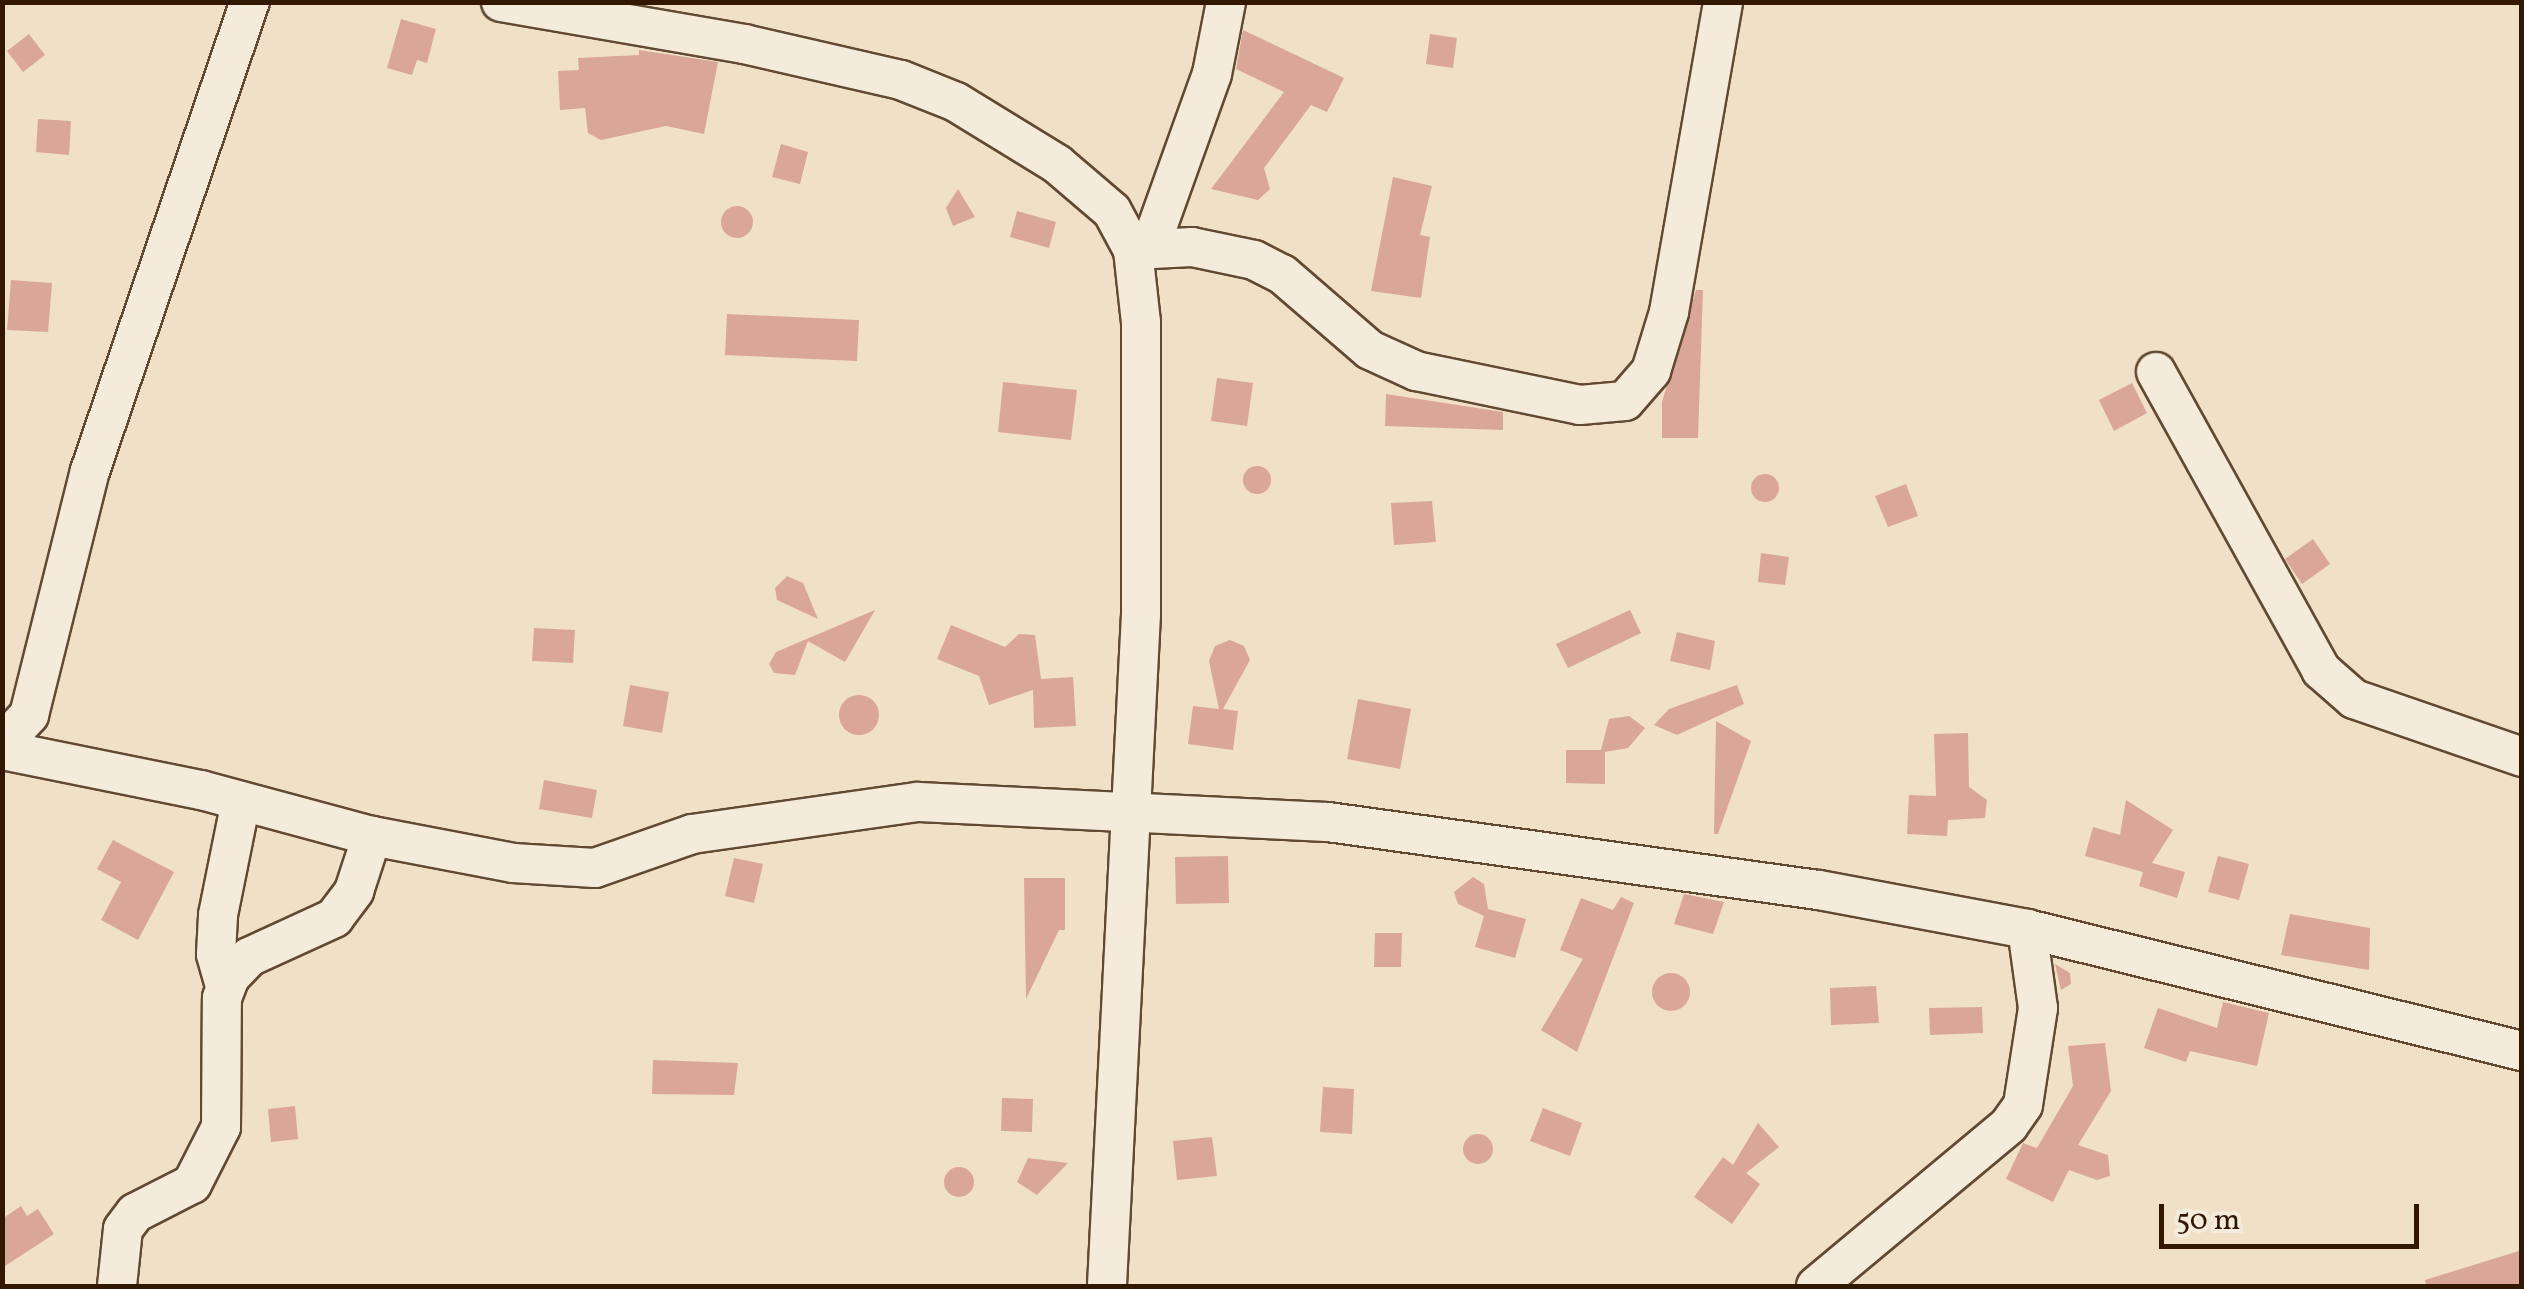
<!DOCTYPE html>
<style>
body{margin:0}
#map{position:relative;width:2524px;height:1289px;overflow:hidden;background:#efe0c7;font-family:Vollkorn,serif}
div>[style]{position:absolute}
.building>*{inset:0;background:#dba69a}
.round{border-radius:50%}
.roads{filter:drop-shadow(2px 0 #614932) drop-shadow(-2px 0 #614932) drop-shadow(0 2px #614932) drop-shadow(0 -2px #614932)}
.street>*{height:38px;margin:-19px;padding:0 19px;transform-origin:19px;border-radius:19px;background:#f5ebdb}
span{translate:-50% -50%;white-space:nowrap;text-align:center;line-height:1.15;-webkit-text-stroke:10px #f5ebdb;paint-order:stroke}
.frame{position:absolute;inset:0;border:5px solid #321701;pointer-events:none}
.scale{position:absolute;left:2159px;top:1204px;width:260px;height:45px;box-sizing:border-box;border:5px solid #321701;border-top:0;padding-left:12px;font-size:30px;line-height:35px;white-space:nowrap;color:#321701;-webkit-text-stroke:8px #f5ebdb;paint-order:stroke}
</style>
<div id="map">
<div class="building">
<i style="clip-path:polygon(401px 19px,436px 29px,427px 63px,417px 60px,412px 75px,387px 68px)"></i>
<i style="clip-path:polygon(1243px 30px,1344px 78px,1327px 112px,1311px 105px,1264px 168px,1270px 189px,1258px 200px,1211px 189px,1284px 92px,1236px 69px)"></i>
<i style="clip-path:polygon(29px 34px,45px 55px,23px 72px,7px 51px)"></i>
<i style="clip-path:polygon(1430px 34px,1457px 38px,1453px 68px,1426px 64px)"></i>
<i style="clip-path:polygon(639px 50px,718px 62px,704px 134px,666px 126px,601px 140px,588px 133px,585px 108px,560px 110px,558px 71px,579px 70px,578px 58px,639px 55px)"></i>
<i style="clip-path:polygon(38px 119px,71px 121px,69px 155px,36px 152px)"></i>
<i style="clip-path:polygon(781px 144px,808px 152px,800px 184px,772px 177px)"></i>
<i style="clip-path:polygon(1393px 177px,1432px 186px,1420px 235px,1430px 237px,1421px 298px,1371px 291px)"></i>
<i style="clip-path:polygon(958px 189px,975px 217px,953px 226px,946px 208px)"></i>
<i class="round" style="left:721px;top:206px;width:32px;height:32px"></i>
<i style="clip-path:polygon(1017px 211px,1056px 222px,1049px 248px,1010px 237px)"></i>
<i style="clip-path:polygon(11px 280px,52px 283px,48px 332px,7px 330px)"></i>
<i style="clip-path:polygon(1696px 290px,1703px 290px,1698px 438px,1662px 438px,1662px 402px)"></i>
<i style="clip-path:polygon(727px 314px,859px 320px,857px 361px,725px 355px)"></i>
<i style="clip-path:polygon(1217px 378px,1253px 383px,1247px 426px,1211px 421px)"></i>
<i style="clip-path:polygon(1003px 382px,1077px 390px,1071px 440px,998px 432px)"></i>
<i style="clip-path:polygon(2132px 383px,2147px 413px,2114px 431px,2099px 400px)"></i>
<i style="clip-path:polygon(1386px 394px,1503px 412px,1503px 430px,1385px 426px)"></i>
<i class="round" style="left:1243px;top:466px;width:28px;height:28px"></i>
<i class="round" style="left:1751px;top:474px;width:28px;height:28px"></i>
<i style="clip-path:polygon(1906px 484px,1918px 516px,1888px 527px,1875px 496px)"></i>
<i style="clip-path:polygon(1432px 501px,1436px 542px,1394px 545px,1391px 503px)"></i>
<i style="clip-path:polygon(2313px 539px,2330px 564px,2302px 584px,2285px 559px)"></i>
<i style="clip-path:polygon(1761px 553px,1789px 557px,1785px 585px,1758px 582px)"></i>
<i style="clip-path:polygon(787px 576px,803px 583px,818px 619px,777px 600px,775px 588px)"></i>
<i style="clip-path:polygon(875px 610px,845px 662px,808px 641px,795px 675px,774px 673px,769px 664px,776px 652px)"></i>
<i style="clip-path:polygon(1630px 610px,1641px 633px,1568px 668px,1556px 644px)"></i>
<i style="clip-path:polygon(951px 625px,1005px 647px,1019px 634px,1035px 635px,1041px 679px,1073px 677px,1076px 726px,1034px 728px,1033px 690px,989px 705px,979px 676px,937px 659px)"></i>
<i style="clip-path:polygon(534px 628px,575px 630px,573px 663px,532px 661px)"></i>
<i style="clip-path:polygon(1677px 632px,1715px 641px,1710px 670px,1670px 661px)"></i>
<i style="clip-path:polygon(1230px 640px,1244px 646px,1250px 660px,1223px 709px,1238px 711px,1233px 750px,1188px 744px,1193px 706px,1219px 709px,1209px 661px,1215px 646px)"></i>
<i style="clip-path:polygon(630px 685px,669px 692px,662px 733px,623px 726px)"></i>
<i style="clip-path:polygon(1737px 685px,1744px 704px,1677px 735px,1654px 725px,1669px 709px)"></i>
<i class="round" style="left:839px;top:695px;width:40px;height:40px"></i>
<i style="clip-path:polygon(1358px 699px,1411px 709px,1400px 769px,1347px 759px)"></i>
<i style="clip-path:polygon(1629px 716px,1645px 728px,1628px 748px,1605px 752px,1605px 784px,1566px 783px,1566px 750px,1601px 750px,1609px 719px)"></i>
<i style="clip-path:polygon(1716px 721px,1751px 741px,1718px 834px,1714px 834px)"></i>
<i style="clip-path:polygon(1968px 733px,1969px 787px,1987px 800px,1985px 818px,1948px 820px,1947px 836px,1907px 834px,1909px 795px,1936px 796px,1934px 734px)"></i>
<i style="clip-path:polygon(544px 780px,597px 790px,592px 818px,539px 809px)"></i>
<i style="clip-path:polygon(2126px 800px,2173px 830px,2152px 863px,2185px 872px,2177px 898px,2139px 886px,2143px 872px,2085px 856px,2093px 827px,2120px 835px)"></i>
<i style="clip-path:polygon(113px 840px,174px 872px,138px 940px,101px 920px,121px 882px,97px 869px)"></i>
<i style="clip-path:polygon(1228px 856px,1229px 903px,1176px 904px,1175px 857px)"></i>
<i style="clip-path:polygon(2218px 856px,2249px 864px,2239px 900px,2208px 892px)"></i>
<i style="clip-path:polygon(734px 858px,763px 864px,754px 903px,725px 896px)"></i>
<i style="clip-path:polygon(1473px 877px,1484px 884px,1488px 909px,1526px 919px,1515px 958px,1475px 947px,1484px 916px,1458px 904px,1454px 892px)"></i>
<i style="clip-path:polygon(1024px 878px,1065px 878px,1065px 930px,1059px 930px,1026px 999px)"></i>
<i style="clip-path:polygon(1684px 894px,1724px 902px,1713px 934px,1674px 924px)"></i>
<i style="clip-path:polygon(1621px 897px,1634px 903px,1577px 1052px,1541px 1030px,1583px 959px,1560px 950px,1581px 898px,1613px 910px)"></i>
<i style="clip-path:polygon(2290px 914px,2370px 928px,2369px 970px,2281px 955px)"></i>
<i style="clip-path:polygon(1375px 933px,1402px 933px,1401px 967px,1374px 967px)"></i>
<i style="clip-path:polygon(2055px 964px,2070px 973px,2071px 984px,2061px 990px)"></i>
<i class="round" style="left:1652px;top:973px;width:38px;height:38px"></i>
<i style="clip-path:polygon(1876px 986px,1879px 1023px,1831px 1025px,1830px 988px)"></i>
<i style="clip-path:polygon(2223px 1002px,2269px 1013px,2257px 1066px,2190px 1051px,2186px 1062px,2144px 1048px,2158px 1008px,2217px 1028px)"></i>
<i style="clip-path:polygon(1982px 1007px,1983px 1033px,1930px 1035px,1929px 1008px)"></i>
<i style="clip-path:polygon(2105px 1043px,2111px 1091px,2078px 1145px,2108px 1155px,2110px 1176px,2097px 1180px,2069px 1170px,2053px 1202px,2006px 1179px,2023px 1143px,2037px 1148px,2073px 1086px,2068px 1046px)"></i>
<i style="clip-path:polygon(653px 1060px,738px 1063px,734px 1095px,652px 1094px)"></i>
<i style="clip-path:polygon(1323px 1087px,1354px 1089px,1352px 1134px,1320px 1132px)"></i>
<i style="clip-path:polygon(1002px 1098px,1033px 1099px,1032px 1132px,1001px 1131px)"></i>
<i style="clip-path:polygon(295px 1106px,298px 1139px,271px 1142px,268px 1109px)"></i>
<i style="clip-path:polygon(1543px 1108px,1582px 1123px,1570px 1156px,1530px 1141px)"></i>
<i style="clip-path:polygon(1758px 1123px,1779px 1147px,1746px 1173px,1760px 1184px,1732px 1224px,1694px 1197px,1723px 1157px,1733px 1165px)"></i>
<i class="round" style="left:1463px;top:1134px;width:30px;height:30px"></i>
<i style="clip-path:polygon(1212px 1137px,1217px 1176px,1177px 1180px,1173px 1141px)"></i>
<i style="clip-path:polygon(1028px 1158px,1068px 1163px,1037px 1195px,1017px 1182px)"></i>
<i class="round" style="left:944px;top:1167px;width:30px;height:30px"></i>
<i style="clip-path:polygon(21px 1206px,27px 1216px,38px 1209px,54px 1234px,2px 1268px,2px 1219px)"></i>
<i style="clip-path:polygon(2522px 1250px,2522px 1286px,2426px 1286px,2425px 1280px)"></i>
</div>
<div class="roads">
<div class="street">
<i style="left:501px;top:2px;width:247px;rotate:9.8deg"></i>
<i style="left:744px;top:44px;width:161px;rotate:12.9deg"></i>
<i style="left:901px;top:80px;width:59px;rotate:21.8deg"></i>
<i style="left:956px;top:102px;width:119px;rotate:31.5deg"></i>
<i style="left:1057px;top:164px;width:72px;rotate:40.5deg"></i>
<i style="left:1112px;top:211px;width:44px;rotate:61.7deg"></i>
<i style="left:1133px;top:250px;width:72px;rotate:83.7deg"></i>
<i style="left:1141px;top:322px;width:292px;rotate:90deg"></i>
<i style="left:1141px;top:614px;width:673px;rotate:92.9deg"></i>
<i style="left:1150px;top:247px;width:184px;rotate:-70.3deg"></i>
<i style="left:1212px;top:74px;width:73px;rotate:-79deg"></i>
<i style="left:1133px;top:250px;width:59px;rotate:-2.9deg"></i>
<i style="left:1192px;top:247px;width:63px;rotate:11.8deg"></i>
<i style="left:1254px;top:260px;width:31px;rotate:27deg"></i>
<i style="left:1282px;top:274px;width:116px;rotate:40.8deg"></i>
<i style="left:1370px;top:350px;width:51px;rotate:24.5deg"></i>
<i style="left:1416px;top:371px;width:167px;rotate:11.7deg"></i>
<i style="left:1580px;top:405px;width:45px;rotate:-5.1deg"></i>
<i style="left:1625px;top:401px;width:40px;rotate:-49deg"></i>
<i style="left:1651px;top:371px;width:62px;rotate:-73deg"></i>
<i style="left:1669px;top:312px;width:315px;rotate:-80.1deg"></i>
<i style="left:2156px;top:372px;width:341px;rotate:61deg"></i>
<i style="left:2321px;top:670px;width:44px;rotate:41.3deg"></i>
<i style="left:2354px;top:699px;width:178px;rotate:19deg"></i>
<i style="left:2px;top:744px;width:40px;rotate:-47deg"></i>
<i style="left:29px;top:715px;width:252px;rotate:-76deg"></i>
<i style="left:90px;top:471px;width:496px;rotate:-71.2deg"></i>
<i style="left:2px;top:750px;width:203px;rotate:11.4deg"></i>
<i style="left:201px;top:790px;width:177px;rotate:15.1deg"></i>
<i style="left:372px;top:836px;width:144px;rotate:10.8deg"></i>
<i style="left:513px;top:863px;width:82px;rotate:3.5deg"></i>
<i style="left:595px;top:868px;width:103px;rotate:-19.3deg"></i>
<i style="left:692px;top:834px;width:228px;rotate:-8.1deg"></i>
<i style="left:918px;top:802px;width:410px;rotate:2.8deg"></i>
<i style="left:1328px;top:822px;width:496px;rotate:7.9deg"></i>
<i style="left:1819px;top:890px;width:212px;rotate:10.6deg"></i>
<i style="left:2027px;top:929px;width:510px;rotate:13.85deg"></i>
<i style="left:225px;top:986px;width:33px;rotate:-106deg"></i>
<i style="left:216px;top:954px;width:39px;rotate:-87deg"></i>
<i style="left:218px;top:915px;width:116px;rotate:-78.6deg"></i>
<i style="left:117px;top:1286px;width:57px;rotate:-84deg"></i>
<i style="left:123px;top:1229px;width:20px;rotate:-53deg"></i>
<i style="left:135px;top:1213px;width:64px;rotate:-27deg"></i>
<i style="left:192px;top:1184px;width:64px;rotate:-63deg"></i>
<i style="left:221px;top:1127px;width:129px;rotate:-89.6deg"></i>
<i style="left:222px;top:998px;width:22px;rotate:-69deg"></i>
<i style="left:230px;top:977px;width:28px;rotate:-46deg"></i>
<i style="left:249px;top:957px;width:94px;rotate:-24.6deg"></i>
<i style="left:334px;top:918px;width:34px;rotate:-53deg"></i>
<i style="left:354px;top:891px;width:58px;rotate:-71.9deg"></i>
<i style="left:1816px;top:1286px;width:251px;rotate:-39.8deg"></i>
<i style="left:2009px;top:1125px;width:24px;rotate:-55deg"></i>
<i style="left:2023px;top:1105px;width:98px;rotate:-81.2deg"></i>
<i style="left:2038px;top:1008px;width:80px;rotate:-97.9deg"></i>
</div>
</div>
<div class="frame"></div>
<div class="scale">50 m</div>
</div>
